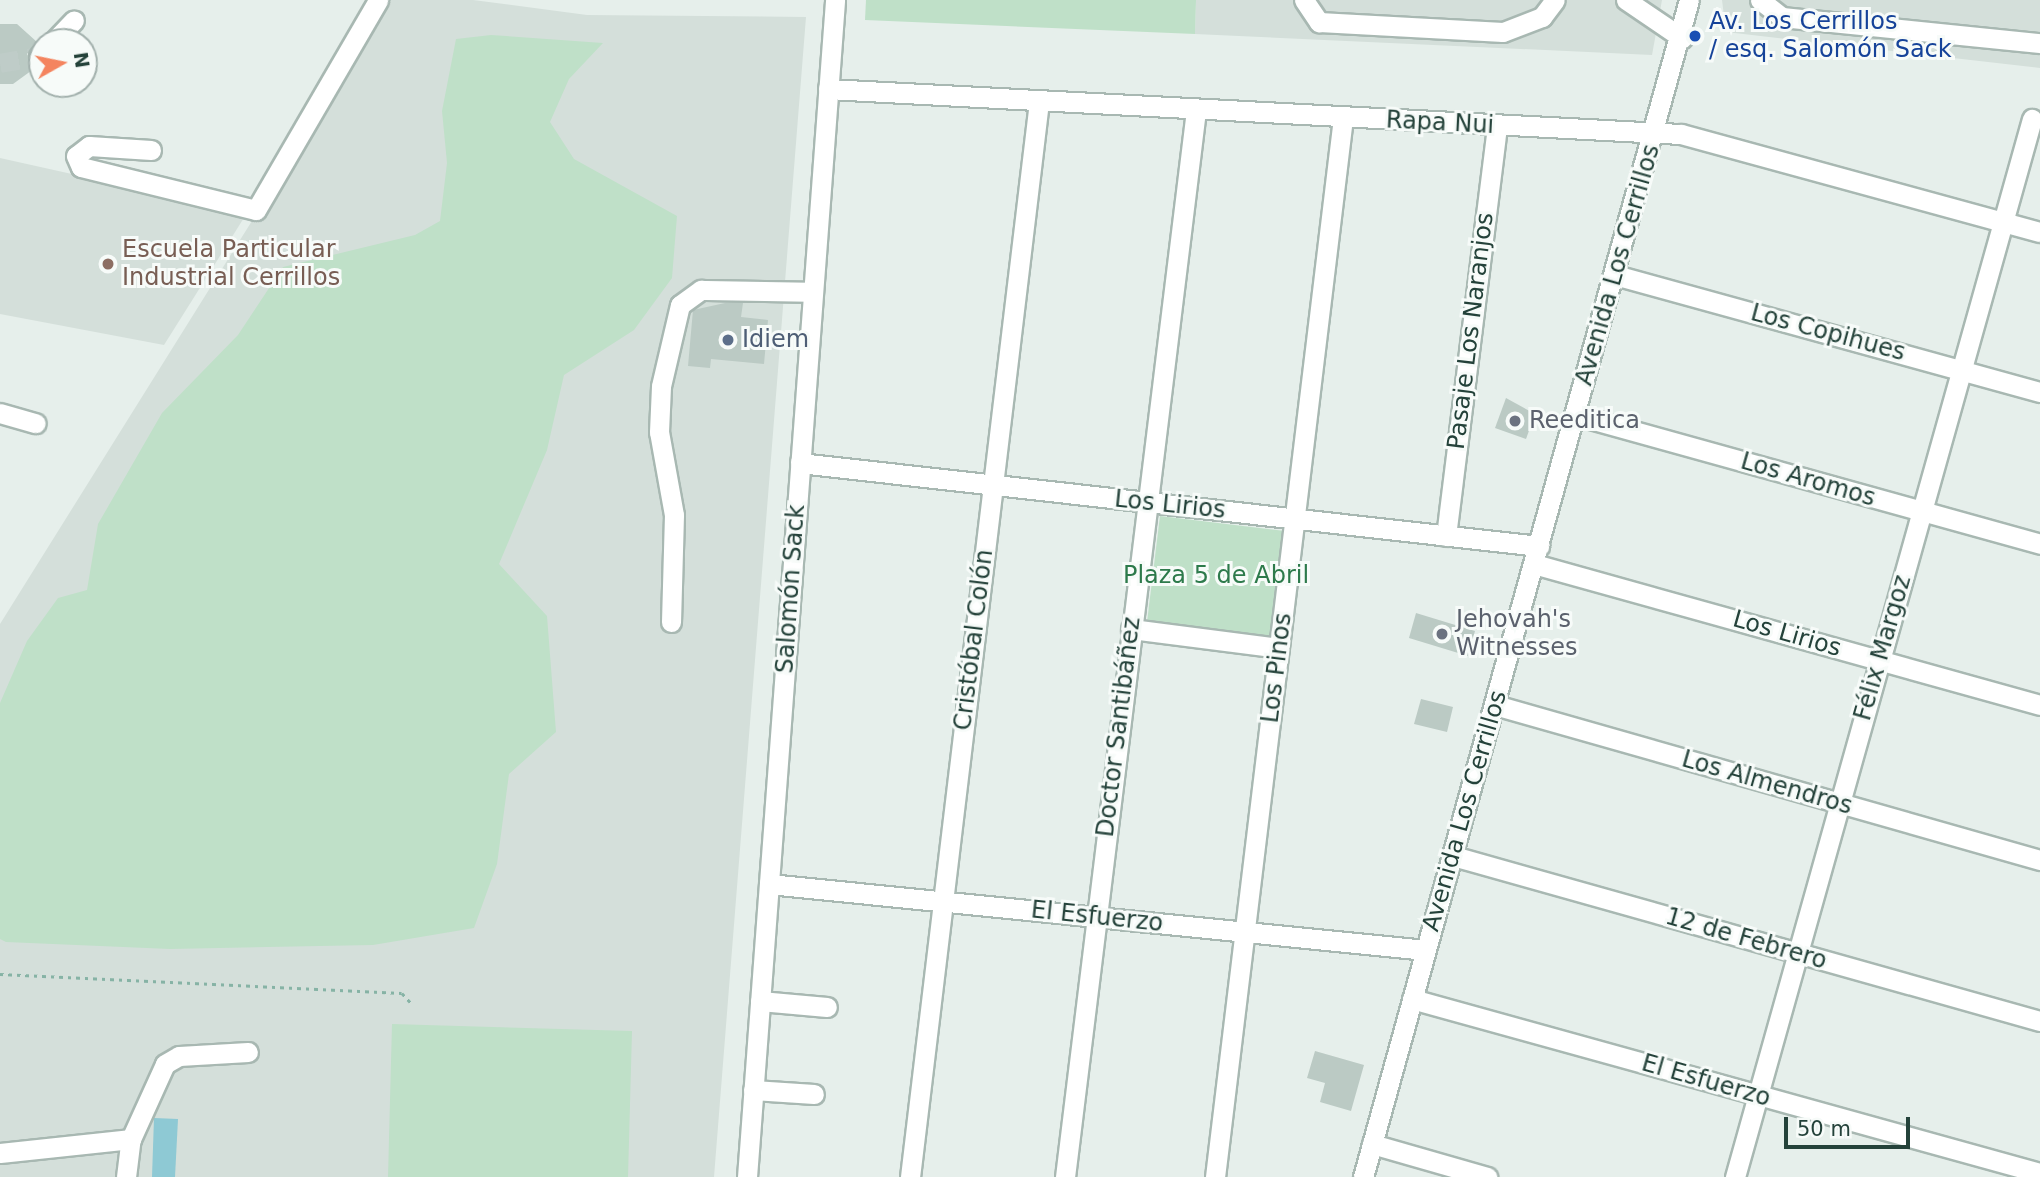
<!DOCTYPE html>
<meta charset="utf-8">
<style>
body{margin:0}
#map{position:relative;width:2040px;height:1177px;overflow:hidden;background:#e6efeb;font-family:"DejaVu Sans",sans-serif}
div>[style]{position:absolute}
.built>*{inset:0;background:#d4dfda}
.green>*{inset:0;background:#bfe0c8}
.water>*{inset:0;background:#8ec9d4}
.building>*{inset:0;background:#bbcac4}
.minor-tunnel>*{height:19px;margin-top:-9.5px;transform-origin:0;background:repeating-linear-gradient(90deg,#bfccc8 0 19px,transparent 0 29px)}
.path>*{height:2.5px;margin-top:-1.25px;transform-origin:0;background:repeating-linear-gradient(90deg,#86b3a5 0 3.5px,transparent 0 8.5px)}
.roads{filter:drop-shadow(2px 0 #a8b8b2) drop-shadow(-2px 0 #a8b8b2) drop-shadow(0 2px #a8b8b2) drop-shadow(0 -2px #a8b8b2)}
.minor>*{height:19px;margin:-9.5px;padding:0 9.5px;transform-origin:9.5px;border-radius:9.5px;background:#fff}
.dots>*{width:19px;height:19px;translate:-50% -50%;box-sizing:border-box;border:4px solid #f7fbf9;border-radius:50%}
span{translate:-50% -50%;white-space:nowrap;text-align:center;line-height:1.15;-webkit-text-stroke:6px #f7fbf9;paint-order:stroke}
.transit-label{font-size:24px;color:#164399}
.left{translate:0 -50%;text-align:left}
.street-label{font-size:24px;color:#24423a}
.education-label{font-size:24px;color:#785e54}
.service-label{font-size:24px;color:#4e5e75}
.worship-label{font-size:24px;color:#5b616d}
.park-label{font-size:24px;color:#2d7a4b}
.north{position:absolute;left:28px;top:28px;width:70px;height:70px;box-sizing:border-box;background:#f7fbf9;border:2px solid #a3b1ad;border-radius:50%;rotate:81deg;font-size:19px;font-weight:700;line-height:28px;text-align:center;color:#24423a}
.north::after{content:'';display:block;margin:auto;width:24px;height:32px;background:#f4845f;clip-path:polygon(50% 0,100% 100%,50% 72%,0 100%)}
.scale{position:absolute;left:1784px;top:1117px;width:126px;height:32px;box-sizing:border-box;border:4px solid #24423a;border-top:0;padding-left:9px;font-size:21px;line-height:24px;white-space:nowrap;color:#24423a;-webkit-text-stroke:5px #f7fbf9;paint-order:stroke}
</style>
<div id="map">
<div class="built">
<i style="clip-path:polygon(390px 0,473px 0,587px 15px,806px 17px,714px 1177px,0 1177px,0 624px)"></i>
<i style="clip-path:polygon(1196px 0,1662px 0,1652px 55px,1195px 34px)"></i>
<i style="clip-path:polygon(1722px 0,2040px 0,2040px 68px,1726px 32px)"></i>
<i style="clip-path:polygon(0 158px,247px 213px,164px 345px,0 314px)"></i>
</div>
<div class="green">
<i style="clip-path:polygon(866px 0,1196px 0,1195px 34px,865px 20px)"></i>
<i style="clip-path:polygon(491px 35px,603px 43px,569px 79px,550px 122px,574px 159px,677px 216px,672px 278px,634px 330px,564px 375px,547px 450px,499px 564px,547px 616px,556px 732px,509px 774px,497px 864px,474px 928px,373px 945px,170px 949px,6px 942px,0 939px,0 703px,27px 641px,58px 598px,87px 590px,98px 524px,162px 413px,238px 335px,283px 267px,415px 235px,440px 221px,447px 163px,442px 111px,456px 39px)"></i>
<i style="clip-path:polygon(1160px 516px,1285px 531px,1272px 637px,1147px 622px)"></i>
<i style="clip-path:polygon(392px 1024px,632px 1031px,628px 1177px,388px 1177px)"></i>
</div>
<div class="water">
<i style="clip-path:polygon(154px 1118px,178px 1119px,175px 1177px,152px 1177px)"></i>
</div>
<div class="building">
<i style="clip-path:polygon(0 24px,17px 24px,37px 42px,27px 54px,35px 68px,13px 84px,0 84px)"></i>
<i style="clip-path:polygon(725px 303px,743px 303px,741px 317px,768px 320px,764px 364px,711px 359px,710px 368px,688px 366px,693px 310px)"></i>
<i style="clip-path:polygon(1506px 398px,1535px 414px,1526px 439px,1495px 428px)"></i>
<i style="clip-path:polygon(1416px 613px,1475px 631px,1468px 656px,1409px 638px)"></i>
<i style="clip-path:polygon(1421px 699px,1453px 707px,1447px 732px,1414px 724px)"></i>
<i style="clip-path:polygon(1315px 1051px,1364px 1065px,1351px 1111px,1320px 1102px,1325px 1083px,1307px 1078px)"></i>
</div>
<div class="minor-tunnel">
<i style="left:0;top:63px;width:40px;rotate:-10deg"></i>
</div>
<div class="path">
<i style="left:0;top:974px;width:402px;rotate:2.7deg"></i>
<i style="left:402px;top:993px;width:13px;rotate:48deg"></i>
</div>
<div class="roads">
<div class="minor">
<i style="left:1304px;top:0;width:27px;rotate:56deg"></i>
<i style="left:1319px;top:22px;width:184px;rotate:3.1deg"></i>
<i style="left:1503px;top:32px;width:42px;rotate:-21deg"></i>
<i style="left:1542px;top:17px;width:21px;rotate:-53deg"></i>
<i style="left:1626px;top:0;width:68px;rotate:34.2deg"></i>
<i style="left:1760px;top:0;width:28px;rotate:38deg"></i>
<i style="left:1782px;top:17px;width:259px;rotate:5.8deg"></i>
<i style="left:53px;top:42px;width:30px;rotate:-46deg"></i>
<i style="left:39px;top:56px;width:4px;rotate:-45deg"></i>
<i style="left:828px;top:89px;width:854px;rotate:3.02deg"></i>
<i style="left:1681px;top:134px;width:372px;rotate:15.3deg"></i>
<i style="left:151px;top:150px;width:62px;rotate:-176.3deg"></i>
<i style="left:89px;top:146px;width:16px;rotate:142deg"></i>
<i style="left:76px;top:156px;width:12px;rotate:66deg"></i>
<i style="left:81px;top:167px;width:180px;rotate:13.8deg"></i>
<i style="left:256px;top:210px;width:243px;rotate:-59.8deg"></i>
<i style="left:1615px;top:275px;width:441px;rotate:15.4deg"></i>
<i style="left:0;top:413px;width:37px;rotate:16deg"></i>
<i style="left:1576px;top:415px;width:482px;rotate:15.5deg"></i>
<i style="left:800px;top:463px;width:744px;rotate:6.41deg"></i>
<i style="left:1446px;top:536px;width:413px;rotate:-82.9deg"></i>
<i style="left:1534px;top:564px;width:525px;rotate:15.57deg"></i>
<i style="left:671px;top:622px;width:107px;rotate:-88.4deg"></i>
<i style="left:674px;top:515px;width:84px;rotate:-100.2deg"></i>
<i style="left:659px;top:432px;width:46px;rotate:-87.5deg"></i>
<i style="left:661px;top:386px;width:83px;rotate:-76.8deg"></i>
<i style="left:680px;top:305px;width:26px;rotate:-36deg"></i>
<i style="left:701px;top:290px;width:112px;rotate:1deg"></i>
<i style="left:1131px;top:629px;width:149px;rotate:7.3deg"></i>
<i style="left:1495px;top:705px;width:567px;rotate:15.88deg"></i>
<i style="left:1453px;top:856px;width:610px;rotate:15.7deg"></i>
<i style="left:769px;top:884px;width:660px;rotate:5.74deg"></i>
<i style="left:1412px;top:999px;width:652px;rotate:15.49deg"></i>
<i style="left:760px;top:1001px;width:67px;rotate:5.1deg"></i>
<i style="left:753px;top:1090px;width:61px;rotate:3.8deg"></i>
<i style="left:1372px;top:1144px;width:120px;rotate:16deg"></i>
<i style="left:0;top:1153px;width:132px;rotate:-6.1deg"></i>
<i style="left:126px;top:1177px;width:38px;rotate:-83deg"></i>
<i style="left:131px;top:1139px;width:82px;rotate:-65.6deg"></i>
<i style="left:165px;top:1064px;width:16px;rotate:-30deg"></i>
<i style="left:179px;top:1056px;width:69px;rotate:-3.3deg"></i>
<i style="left:747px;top:1177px;width:1180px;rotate:-85.72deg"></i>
<i style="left:910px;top:1177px;width:1083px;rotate:-83.16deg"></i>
<i style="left:1065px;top:1177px;width:1075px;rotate:-83deg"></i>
<i style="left:1215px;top:1177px;width:1067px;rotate:-83.11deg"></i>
<i style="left:1363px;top:1177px;width:1221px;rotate:-74.52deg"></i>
<i style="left:1735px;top:1177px;width:1099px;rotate:-74.32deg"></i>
</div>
</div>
<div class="dots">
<i style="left:1695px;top:36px;background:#1a4fb4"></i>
<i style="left:108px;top:264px;background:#8d6e63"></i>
<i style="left:728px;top:340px;background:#5c6f8a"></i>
<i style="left:1515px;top:421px;background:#6b7280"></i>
<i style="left:1442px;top:634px;background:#6b7280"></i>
</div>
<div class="transit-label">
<span class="left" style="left:1709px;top:36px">Av. Los Cerrillos<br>/ esq. Salomón Sack</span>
</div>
<div class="street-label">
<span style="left:1440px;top:123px;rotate:3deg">Rapa Nui</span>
<span style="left:1618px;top:265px;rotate:-74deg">Avenida Los Cerrillos</span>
<span style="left:1471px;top:331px;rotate:-83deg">Pasaje Los Naranjos</span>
<span style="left:1828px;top:333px;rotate:15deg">Los Copihues</span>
<span style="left:1808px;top:480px;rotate:16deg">Los Aromos</span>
<span style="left:1170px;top:505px;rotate:6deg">Los Lirios</span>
<span style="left:791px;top:589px;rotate:-86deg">Salomón Sack</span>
<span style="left:1787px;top:634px;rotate:16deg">Los Lirios</span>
<span style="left:974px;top:640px;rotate:-83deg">Cristóbal Colón</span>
<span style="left:1883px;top:648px;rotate:-74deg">Félix Margoz</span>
<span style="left:1277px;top:668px;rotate:-83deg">Los Pinos</span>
<span style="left:1119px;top:727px;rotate:-83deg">Doctor Santibáñez</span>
<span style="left:1767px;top:783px;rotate:16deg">Los Almendros</span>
<span style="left:1465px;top:811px;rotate:-74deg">Avenida Los Cerrillos</span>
<span style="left:1097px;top:917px;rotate:6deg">El Esfuerzo</span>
<span style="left:1746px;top:939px;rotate:16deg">12 de Febrero</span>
<span style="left:1706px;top:1081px;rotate:16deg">El Esfuerzo</span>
</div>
<div class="education-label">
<span class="left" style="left:122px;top:264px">Escuela Particular<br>Industrial Cerrillos</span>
</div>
<div class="service-label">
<span class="left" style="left:742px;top:340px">Idiem</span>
</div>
<div class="worship-label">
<span class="left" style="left:1529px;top:421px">Reeditica</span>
<span class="left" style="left:1456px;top:634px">Jehovah's<br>Witnesses</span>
</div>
<div class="park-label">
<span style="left:1216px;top:576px">Plaza 5 de Abril</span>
</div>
<div class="north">N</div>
<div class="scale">50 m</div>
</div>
